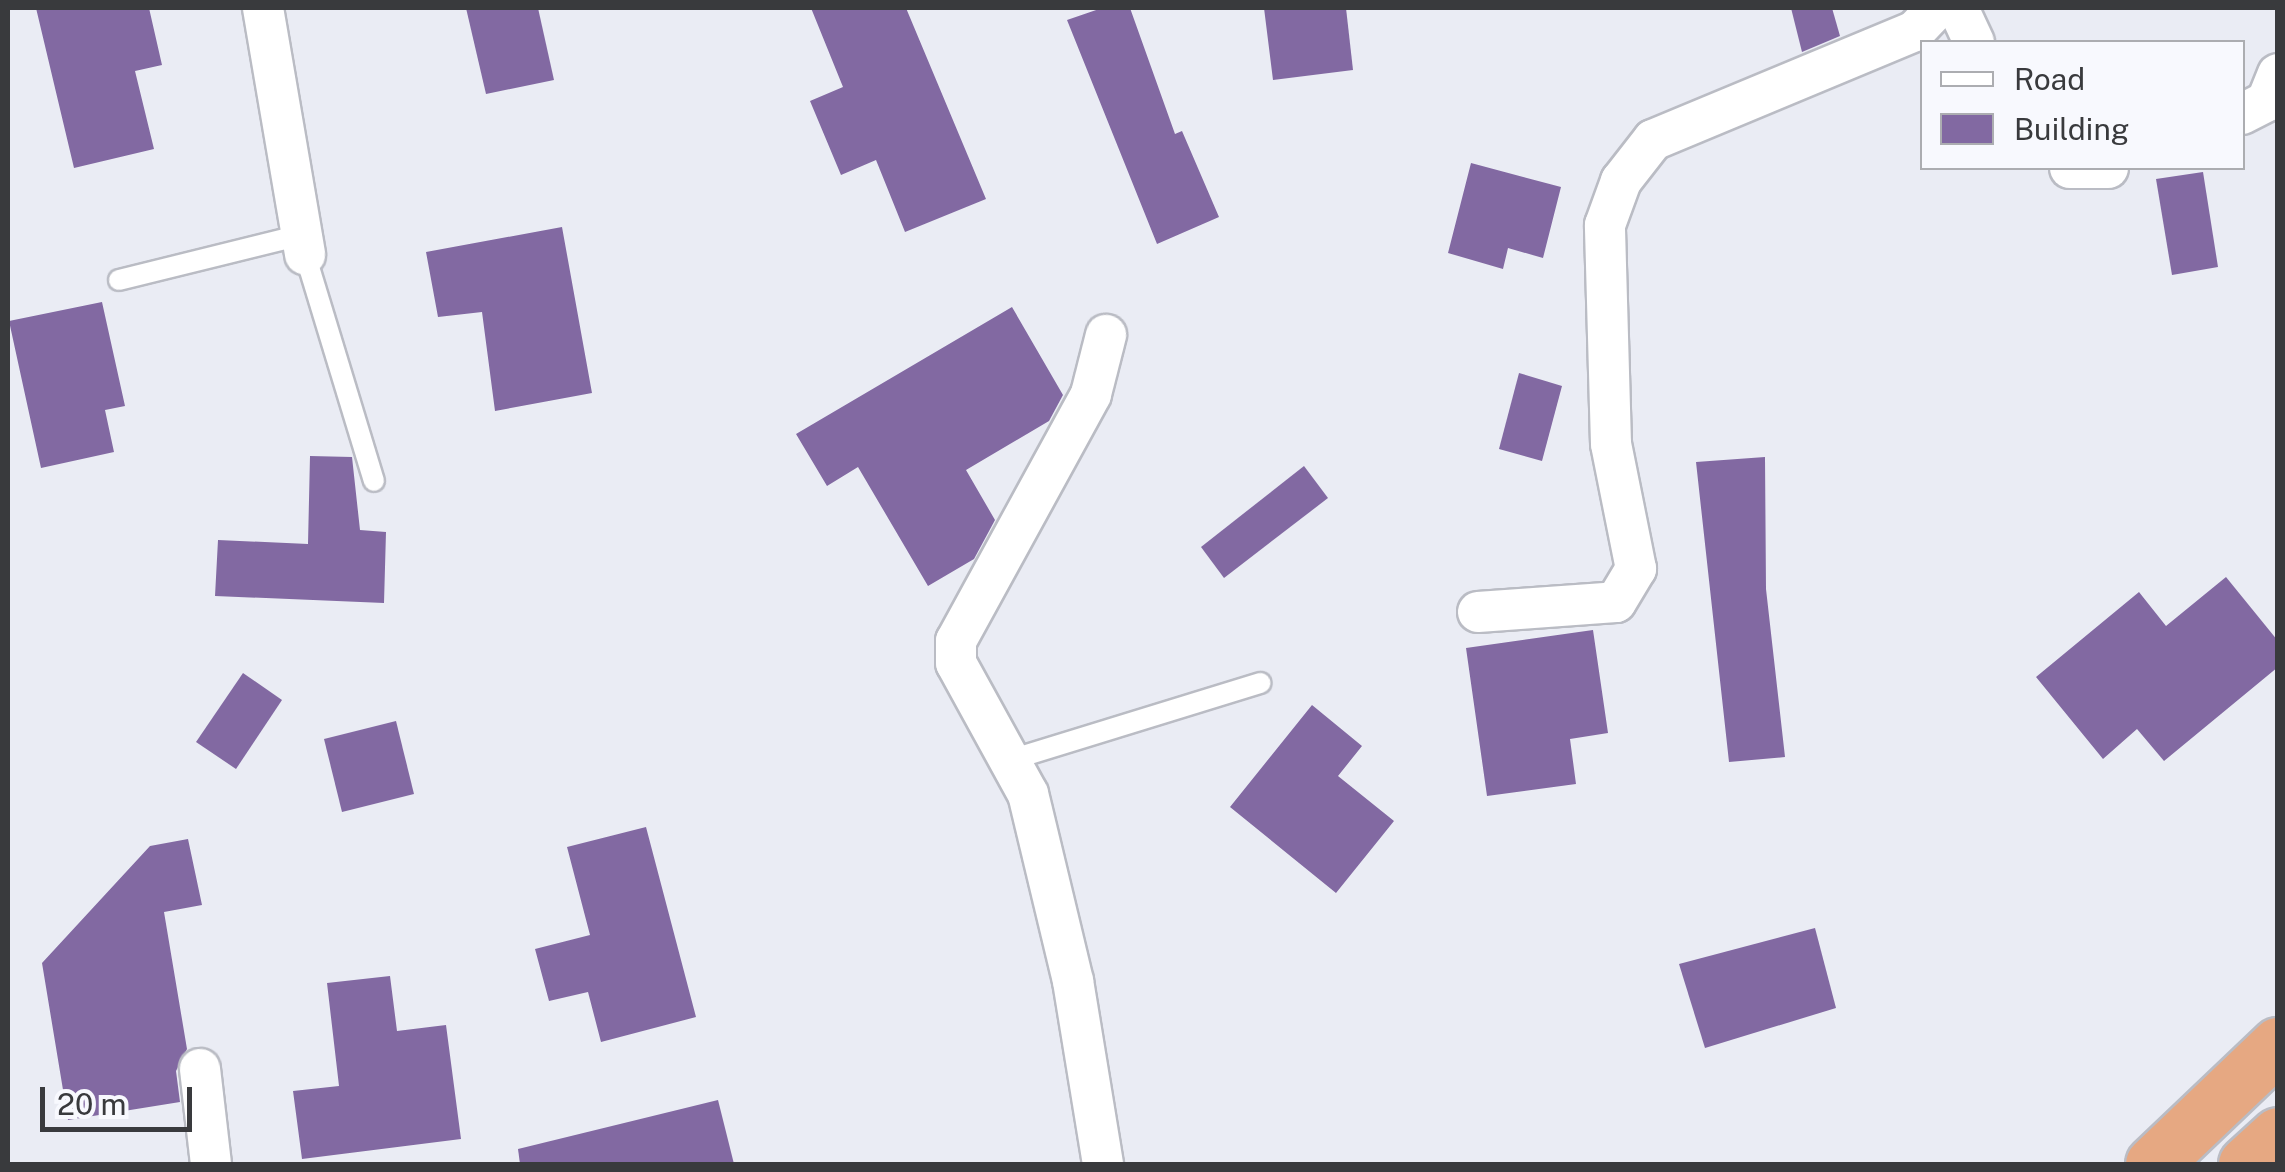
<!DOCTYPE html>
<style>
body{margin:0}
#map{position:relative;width:2285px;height:1172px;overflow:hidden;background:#eaecf4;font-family:"Public Sans",sans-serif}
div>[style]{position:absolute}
.building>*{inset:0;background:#8269a2}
.roads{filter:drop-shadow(2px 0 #babcc4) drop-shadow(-2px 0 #babcc4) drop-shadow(0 2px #babcc4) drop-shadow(0 -2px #babcc4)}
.service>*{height:20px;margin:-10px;padding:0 10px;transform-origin:10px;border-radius:10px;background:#fff}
.minor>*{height:40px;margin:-20px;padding:0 20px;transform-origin:20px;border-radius:20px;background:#fff}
.trunk>*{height:55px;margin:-27.5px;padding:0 27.5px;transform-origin:27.5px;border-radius:27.5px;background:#e6a882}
span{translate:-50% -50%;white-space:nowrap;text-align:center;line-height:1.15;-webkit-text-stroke:10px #f8f9fe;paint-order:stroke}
.frame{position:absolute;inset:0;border:10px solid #393a3d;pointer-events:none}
.legend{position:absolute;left:1920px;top:40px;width:325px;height:130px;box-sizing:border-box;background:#f8f9fe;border:2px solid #acadb1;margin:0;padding:12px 18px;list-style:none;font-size:30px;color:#393a3d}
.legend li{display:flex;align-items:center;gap:20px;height:50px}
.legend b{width:50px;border:2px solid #acadb1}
.scale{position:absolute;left:40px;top:1087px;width:152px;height:45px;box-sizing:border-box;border:5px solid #393a3d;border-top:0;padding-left:12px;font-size:30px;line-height:35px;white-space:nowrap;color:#393a3d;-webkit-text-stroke:8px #f8f9fe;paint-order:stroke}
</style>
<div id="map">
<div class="building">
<i style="clip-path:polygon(36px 8px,149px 8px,162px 65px,135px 71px,154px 149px,74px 168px)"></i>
<i style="clip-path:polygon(466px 8px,538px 8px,554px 80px,486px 94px)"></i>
<i style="clip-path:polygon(811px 8px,906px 8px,986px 199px,905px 232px,876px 160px,841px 175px,810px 101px,843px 87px)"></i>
<i style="clip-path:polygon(1102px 8px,1130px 8px,1175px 134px,1182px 131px,1219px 217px,1157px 244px,1067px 20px)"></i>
<i style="clip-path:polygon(1264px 8px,1346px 8px,1353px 70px,1273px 80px)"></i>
<i style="clip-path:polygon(1791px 8px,1832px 8px,1840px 36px,1802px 52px)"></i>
<i style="clip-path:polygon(1471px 163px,1561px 187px,1543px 258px,1508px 248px,1503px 269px,1448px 253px)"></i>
<i style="clip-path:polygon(2203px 172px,2218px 267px,2172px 275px,2156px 179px)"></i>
<i style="clip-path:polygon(562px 227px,592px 393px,495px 411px,482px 312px,438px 317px,426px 252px)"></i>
<i style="clip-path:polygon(102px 302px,125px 406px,105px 410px,114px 452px,41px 468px,9px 321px)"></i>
<i style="clip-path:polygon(1012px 307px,1063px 395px,1049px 421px,966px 470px,995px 520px,974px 559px,928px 586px,858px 467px,827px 486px,796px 434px)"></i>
<i style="clip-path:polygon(1519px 373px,1562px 386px,1542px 461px,1499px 449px)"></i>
<i style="clip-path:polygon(310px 456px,352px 457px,360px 530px,386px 532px,384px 603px,215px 596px,218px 540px,308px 544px)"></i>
<i style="clip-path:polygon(1765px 457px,1766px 589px,1785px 757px,1729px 762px,1696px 462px)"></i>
<i style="clip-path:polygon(1304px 466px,1328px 498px,1224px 578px,1201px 547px)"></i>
<i style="clip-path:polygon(2226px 577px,2278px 641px,2278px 667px,2164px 761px,2137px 729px,2103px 759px,2036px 677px,2139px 592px,2166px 626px)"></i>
<i style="clip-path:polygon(1593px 630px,1608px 733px,1570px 739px,1576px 784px,1487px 796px,1466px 648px)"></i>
<i style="clip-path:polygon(243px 673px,282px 700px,236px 769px,196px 742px)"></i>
<i style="clip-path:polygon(1312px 705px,1362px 746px,1338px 776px,1394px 821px,1336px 893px,1230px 807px)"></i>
<i style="clip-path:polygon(396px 721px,414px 794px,342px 812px,324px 739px)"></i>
<i style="clip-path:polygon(646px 827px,696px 1017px,601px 1042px,588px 992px,549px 1001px,535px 949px,590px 935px,567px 847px)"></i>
<i style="clip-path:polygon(188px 839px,202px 905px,164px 912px,187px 1049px,176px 1071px,180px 1102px,68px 1120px,42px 963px,150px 846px)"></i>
<i style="clip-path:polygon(1815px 928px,1836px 1008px,1705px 1048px,1679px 964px)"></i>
<i style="clip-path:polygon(390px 976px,397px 1031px,446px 1025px,461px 1139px,302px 1159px,293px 1091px,339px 1086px,327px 983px)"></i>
<i style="clip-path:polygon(718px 1100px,734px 1164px,520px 1164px,518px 1149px)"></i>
</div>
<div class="roads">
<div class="service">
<i style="left:305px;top:254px;width:237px;rotate:73.1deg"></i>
<i style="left:119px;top:280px;width:187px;rotate:-13.9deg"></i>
<i style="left:1010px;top:760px;width:262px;rotate:-17.1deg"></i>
</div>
<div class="minor">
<i style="left:263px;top:8px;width:250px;rotate:80.3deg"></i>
<i style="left:1958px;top:8px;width:38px;rotate:65deg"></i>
<i style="left:2242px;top:114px;width:28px;rotate:-27deg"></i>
<i style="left:2267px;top:101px;width:29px;rotate:-68deg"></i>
<i style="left:2070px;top:168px;width:38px"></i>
<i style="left:1478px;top:612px;width:138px;rotate:-4.1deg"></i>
<i style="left:1616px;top:602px;width:39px;rotate:-59deg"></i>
<i style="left:1636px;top:569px;width:127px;rotate:-101.3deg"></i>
<i style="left:1611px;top:444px;width:219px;rotate:-91.6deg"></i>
<i style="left:1605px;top:225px;width:47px;rotate:-70deg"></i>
<i style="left:1621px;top:181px;width:52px;rotate:-52deg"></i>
<i style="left:1653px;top:140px;width:284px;rotate:-22.6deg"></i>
<i style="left:1915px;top:31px;width:32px;rotate:-46deg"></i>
<i style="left:200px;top:1069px;width:96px;rotate:83.4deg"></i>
<i style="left:1103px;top:1164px;width:185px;rotate:-99.3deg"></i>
<i style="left:1073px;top:981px;width:192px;rotate:-103.5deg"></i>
<i style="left:1028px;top:794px;width:149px;rotate:-118.8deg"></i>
<i style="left:956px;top:663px;width:22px;rotate:-90deg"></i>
<i style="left:956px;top:641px;width:281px;rotate:-61.3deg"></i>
<i style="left:1091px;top:394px;width:61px;rotate:-75.7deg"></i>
</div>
<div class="trunk">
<i style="left:2153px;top:1164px;width:173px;rotate:-43.6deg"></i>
<i style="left:2246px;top:1164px;width:43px;rotate:-42.2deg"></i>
</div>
</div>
<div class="frame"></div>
<ul class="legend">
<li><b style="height:12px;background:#fff"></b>Road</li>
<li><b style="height:28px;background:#8269a2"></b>Building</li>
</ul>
<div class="scale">20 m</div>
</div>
